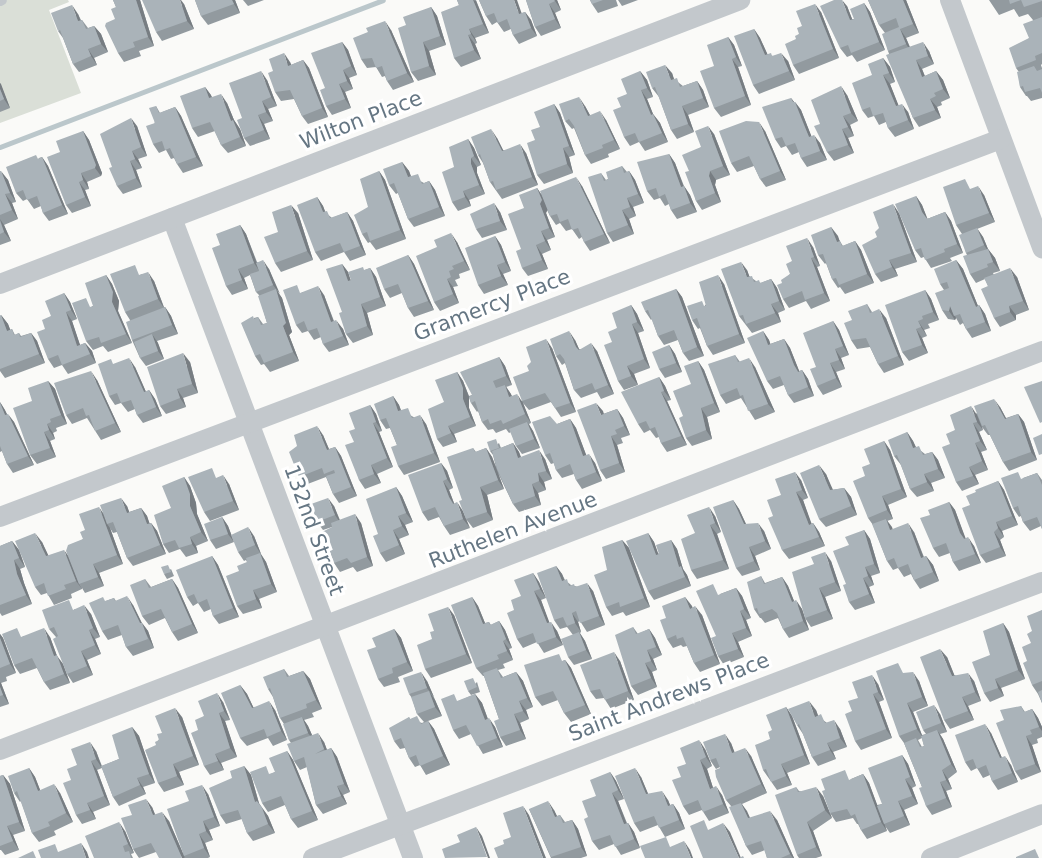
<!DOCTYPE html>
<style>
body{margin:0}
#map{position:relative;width:1042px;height:858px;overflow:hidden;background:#fafaf8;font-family:"DejaVu Sans",sans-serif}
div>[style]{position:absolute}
.green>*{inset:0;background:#dadfd7}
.stream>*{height:5px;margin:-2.5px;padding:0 2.5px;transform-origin:2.5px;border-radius:2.5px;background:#bbc7cb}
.lane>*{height:9px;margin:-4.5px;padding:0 4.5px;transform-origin:4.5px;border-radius:4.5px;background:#c3c8cc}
.street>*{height:20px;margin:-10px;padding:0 10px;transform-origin:10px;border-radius:10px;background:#c3c8cc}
.wall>*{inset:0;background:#929a9f}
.shaded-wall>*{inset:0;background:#777d82}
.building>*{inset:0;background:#aab3b9}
span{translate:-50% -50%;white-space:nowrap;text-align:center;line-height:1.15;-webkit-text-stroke:6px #fff;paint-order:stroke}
.street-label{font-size:21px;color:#657683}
</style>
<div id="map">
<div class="green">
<i style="clip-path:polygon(0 0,68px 0,69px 2px,49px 10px,81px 93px,0 123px)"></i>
</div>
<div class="stream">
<i style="left:0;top:147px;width:410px;rotate:-21deg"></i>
</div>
<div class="lane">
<i style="left:0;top:1px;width:2px;rotate:-27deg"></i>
</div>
<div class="street">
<i style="left:950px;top:0;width:265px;rotate:69.6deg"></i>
<i style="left:172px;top:218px;width:684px;rotate:69.37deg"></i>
<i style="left:0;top:284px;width:793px;rotate:-21deg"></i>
<i style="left:0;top:517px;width:1070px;rotate:-20.69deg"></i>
<i style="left:0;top:750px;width:1116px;rotate:-20.95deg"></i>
<i style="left:313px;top:858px;width:779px;rotate:-20.74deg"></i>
<i style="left:931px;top:858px;width:119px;rotate:-21.6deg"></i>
</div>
<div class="wall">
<i style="clip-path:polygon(113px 0,140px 0,154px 46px,139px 51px,141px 56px,124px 62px,118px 53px,115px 19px,116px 7px)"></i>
<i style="clip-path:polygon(195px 0,235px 0,240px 13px,208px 25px,201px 16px)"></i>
<i style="clip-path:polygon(243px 0,264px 0,248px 6px)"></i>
<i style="clip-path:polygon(457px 0,476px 0,489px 33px,475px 38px,477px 43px,475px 44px,481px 59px,461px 67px,454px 58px,459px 5px)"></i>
<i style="clip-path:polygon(479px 0,522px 13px,525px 12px,531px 20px,537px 36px,519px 44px,513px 35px,511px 29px,504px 32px,497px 22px,492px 25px,486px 16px)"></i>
<i style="clip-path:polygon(526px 0,557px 0,561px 10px,555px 13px,561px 28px,541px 36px,535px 27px)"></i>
<i style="clip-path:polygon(590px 0,616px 0,618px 6px,598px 13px,592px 4px)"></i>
<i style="clip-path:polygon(618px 0,638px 0,622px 6px)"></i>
<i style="clip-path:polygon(868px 0,906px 0,919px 33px,906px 38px,910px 47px,929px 51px,934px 64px,922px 69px,925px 76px,936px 71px,943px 80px,950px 98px,941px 102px,942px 105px,937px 107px,941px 118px,919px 127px,913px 118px,888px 51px,885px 33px,879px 25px)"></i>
<i style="clip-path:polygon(989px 0,1042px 0,1042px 64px,1041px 65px,1042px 68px,1042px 98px,1031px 101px,1027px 96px,1026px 96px,1020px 87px,1019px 72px,1016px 68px,1029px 38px,1033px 20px,1028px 14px,1019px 17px,1014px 9px,999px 15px)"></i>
<i style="clip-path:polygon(864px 3px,870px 12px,885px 50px,857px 62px,852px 55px,847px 57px,840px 48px,847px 6px,852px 19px,854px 19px)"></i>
<i style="clip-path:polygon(184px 4px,194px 29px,162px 41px,156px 32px)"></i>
<i style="clip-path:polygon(431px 7px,437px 16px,446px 45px,429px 51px,436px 75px,418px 81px,411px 72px,406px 25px)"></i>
<i style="clip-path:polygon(821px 12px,839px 58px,799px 74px,793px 65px,796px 39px,799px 34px,802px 26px)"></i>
<i style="clip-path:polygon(78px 14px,81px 20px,82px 20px,88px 28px,94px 26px,101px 34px,108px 52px,94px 58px,97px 65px,79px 72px,73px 64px,63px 38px,58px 31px)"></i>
<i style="clip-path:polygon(754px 29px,760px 38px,767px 54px,788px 61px,795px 80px,759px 94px,753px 85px)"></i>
<i style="clip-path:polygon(391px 30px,414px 82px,393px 90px,387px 81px,385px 76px,382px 77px,376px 67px,367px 68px,361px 59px,368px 32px)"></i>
<i style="clip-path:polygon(728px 37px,734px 45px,742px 66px,738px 67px,751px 105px,721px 117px,714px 108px,714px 66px)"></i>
<i style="clip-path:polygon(342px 42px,348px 50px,357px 75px,349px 78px,353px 89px,345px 92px,351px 108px,332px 115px,326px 106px,325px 88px)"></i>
<i style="clip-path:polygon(883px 58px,890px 67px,895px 82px,890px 84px,898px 105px,908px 112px,914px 129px,895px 137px,888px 128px,886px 122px,879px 125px,874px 116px,868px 118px,862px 110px,872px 75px)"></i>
<i style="clip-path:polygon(303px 60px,309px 68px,328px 117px,308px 124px,302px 116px,294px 99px,281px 101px,275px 92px,273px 71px,290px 62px,291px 65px)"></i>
<i style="clip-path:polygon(640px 71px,647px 80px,653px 97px,647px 99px,653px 114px,660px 123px,668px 142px,645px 151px,639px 142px,630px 146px,624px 137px,621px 107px,627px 94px)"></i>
<i style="clip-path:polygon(672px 73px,674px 79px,683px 86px,697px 81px,703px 90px,709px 107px,688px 115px,694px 132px,677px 139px,671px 130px,659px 97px,652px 88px)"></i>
<i style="clip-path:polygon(267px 80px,277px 106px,268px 109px,273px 121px,264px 124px,270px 139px,250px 146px,244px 138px,242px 118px)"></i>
<i style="clip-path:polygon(0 83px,10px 108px,0 112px)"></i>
<i style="clip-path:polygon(205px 87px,212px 97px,227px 103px,234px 120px,240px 129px,246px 146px,228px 153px,221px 145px,215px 131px,198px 137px,192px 128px)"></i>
<i style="clip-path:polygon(847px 95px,858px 121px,850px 125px,854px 136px,848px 138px,854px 153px,834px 161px,827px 152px,820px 124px)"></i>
<i style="clip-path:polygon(791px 98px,794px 102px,795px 102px,801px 110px,811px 136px,820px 143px,827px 160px,807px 167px,801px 158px,799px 152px,792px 155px,786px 146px,781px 148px,775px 139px)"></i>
<i style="clip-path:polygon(554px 104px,560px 113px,575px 155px,569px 157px,573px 173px,544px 184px,537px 175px,535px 140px,540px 127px)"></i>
<i style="clip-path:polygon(156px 106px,160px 113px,175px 107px,181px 116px,203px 166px,183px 173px,177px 164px,174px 158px,171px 159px,166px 150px,159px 153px,153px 144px)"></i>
<i style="clip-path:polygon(585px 106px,590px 115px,606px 120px,620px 149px,608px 154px,609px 157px,591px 164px,585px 155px,574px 128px,572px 129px,565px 121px)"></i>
<i style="clip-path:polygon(137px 126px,147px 156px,138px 159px,142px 168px,136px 170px,142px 187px,123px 194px,117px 186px,112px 167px)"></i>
<i style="clip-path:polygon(83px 131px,89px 140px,102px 173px,101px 176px,87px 182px,89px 189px,85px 190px,91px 206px,72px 213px,66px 205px,60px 152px)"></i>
<i style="clip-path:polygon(765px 131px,786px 180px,766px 187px,760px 179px,754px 166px,737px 172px,731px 163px)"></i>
<i style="clip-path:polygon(714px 134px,730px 175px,716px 180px,715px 185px,721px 202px,702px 210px,696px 201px,689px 171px,701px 147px)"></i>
<i style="clip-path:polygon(497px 138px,503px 150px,526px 153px,538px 185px,502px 199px,490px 182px,483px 163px,478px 155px)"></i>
<i style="clip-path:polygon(468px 139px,474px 148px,481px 165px,477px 167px,477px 173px,485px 194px,469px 200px,471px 206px,458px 211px,452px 202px,454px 167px)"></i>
<i style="clip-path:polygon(669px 154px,675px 163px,684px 186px,690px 195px,697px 212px,677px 219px,671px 210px,669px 204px,665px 206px,660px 198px,654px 200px,647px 191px)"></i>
<i style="clip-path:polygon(42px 157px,48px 166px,68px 214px,49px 221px,43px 213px,41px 206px,34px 209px,27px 199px,23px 201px,16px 193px,39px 158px)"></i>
<i style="clip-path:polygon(402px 162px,409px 171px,411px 176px,424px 183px,429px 181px,435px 190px,445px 216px,414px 227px,408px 219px,398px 193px,396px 194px,389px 185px)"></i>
<i style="clip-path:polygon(622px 166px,627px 172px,629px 171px,635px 180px,644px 203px,633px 207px,636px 216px,629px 219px,634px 234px,613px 242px,607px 233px,601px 173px,606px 180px,608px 179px)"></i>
<i style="clip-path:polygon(0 171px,8px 180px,16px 202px,12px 203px,18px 219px,4px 225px,11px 241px,0 245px)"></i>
<i style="clip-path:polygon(379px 171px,385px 180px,406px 239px,376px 250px,370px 242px,368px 243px,362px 234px,368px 207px)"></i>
<i style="clip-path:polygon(582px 186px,610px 243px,590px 251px,584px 242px,582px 237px,579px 239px,572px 229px,566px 231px,560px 223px,556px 225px,550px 216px,547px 210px,546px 213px,555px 237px,547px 240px,551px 250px,542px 254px,548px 269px,528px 276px,522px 268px,521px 249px,524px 208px,537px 188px,541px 194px)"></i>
<i style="clip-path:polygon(971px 189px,984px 195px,995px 222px,977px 229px,983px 237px,988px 249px,995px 258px,1000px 271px,993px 273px,994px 275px,1017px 277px,1029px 310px,1016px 315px,1016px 320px,1000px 327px,994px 318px,988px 286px,985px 279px,976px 283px,970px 274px,967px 255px,966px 253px,962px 234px,956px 225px)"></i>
<i style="clip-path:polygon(916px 196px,922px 205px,927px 219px,945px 212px,951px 221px,963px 253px,950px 258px,952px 261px,931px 268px,924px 257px,921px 258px,915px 250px)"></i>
<i style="clip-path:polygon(317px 197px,323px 206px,325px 212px,332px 218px,347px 212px,353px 221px,366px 255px,350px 261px,344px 252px,321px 261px,315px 252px)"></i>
<i style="clip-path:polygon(500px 212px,507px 230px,482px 238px,476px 229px)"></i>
<i style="clip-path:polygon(298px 213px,313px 260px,281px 272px,275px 263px,278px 232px)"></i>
<i style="clip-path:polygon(899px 213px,917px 262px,895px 269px,898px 276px,881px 282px,875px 274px)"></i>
<i style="clip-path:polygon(240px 225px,246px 234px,257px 262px,269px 269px,279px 294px,282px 298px,292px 332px,289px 335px,299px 361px,270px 372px,264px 364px,261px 365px,255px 356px,254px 318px,258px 317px,263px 324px,267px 323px,259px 295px,256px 292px,250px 275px,244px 278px,248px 289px,232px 295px,226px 286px,220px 245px)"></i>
<i style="clip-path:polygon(831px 227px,843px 246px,855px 241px,861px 250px,874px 283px,845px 294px,840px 287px,838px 288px,832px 279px,826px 263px,825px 264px,818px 255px)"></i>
<i style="clip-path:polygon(495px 236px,501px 245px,511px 271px,503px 274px,508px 285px,484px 294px,478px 285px)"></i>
<i style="clip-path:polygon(457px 242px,470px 270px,459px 274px,460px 278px,455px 280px,458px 286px,453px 287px,459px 303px,440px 311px,434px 302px)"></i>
<i style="clip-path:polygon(813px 247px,820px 266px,817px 267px,830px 301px,811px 309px,806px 301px,789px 308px,783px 299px,782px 283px,790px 274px,792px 261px)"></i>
<i style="clip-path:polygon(408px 255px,414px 264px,434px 310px,414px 317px,408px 308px,402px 293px,390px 298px,384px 289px)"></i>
<i style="clip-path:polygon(956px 260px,963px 269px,978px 306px,979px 305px,985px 314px,991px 331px,972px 338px,966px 329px,963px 323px,960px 325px,956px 318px,955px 320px,948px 319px,942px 310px,944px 290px,940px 284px)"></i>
<i style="clip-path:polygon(342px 264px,348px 272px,350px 280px,365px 270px,370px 268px,376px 277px,386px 306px,367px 313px,373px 335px,353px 343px,346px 334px,342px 312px)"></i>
<i style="clip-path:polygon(747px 270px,749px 276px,756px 281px,761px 283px,771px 279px,777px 288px,785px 310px,778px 313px,781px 322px,752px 333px,739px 316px)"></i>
<i style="clip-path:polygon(141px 274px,154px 281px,164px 307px,165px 307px,171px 316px,178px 334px,157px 341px,164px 359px,146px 366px,140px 358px,132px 340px,130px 320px,125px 312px)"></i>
<i style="clip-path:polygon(106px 275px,112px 284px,119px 301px,118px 311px,132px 343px,108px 352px,103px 346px,93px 350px,86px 341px,92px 306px,93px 306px)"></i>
<i style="clip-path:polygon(724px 284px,745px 343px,713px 355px,707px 346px,700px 328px,698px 329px,692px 320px)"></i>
<i style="clip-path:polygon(676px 289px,682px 297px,704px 356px,689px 361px,683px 353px,678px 340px,664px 345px,658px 336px,652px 319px,651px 320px,645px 311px)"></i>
<i style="clip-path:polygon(925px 290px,931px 299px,939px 320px,928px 324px,930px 328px,924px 330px,927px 336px,922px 338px,928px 353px,909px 361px,902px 352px)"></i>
<i style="clip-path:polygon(302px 292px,324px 295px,334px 321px,343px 329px,349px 345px,329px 352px,323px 344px,321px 337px,314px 340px,308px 331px,302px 333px,296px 325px)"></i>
<i style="clip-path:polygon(64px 293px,70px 302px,77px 319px,72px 321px,80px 345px,85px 343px,92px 351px,96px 363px,68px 374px,62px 365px,54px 368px,48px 359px,45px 329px,51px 316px)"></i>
<i style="clip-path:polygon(867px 304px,872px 312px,886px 318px,904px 365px,884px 373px,878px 364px,870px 347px,857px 349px,851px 340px,852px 320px)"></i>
<i style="clip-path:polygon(631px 305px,637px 314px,644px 331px,638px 333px,650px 368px,634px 374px,638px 385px,624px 390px,618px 381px,612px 342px,617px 328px)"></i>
<i style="clip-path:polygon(1px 315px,8px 324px,10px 330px,12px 329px,15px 335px,19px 333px,21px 336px,31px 333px,37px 341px,45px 363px,5px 378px,0 371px,0 316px)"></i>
<i style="clip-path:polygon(833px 321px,839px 330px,849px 355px,841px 358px,845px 369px,836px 372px,842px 387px,823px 395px,817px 386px,816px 367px)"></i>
<i style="clip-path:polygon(763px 331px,769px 340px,770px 344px,784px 339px,790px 348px,799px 371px,802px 370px,808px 379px,814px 396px,794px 403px,788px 395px,784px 385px,773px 389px,767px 381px)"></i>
<i style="clip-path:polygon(575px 340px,579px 349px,597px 351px,614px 394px,601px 399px,597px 392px,581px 398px,574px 390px,565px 363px,562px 365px,556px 356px)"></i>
<i style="clip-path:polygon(669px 345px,675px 354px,682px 372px,665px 378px,659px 369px)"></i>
<i style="clip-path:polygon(552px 348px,576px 412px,561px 417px,551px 402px,529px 410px,523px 403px,531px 423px,529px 424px,533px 431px,540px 448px,522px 454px,516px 446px,511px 432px,509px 433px,506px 429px,496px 433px,493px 429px,488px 430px,482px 422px,478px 411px,477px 412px,471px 403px,469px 397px,469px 408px,476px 426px,454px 434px,457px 442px,443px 447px,437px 439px,444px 402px,457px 372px,463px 381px,469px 396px,472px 395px,499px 357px,505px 366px,512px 385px,506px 387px,512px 396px,522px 401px,529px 371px)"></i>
<i style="clip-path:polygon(735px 355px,740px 362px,755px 367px,775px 412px,755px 420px,741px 398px,726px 404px,720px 395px)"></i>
<i style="clip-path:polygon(698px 361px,704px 370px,720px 412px,707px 417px,712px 439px,692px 446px,686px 438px,691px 384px)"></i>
<i style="clip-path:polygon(190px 362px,198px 393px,183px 398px,186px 407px,166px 414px,160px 406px)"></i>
<i style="clip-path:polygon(114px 364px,135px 367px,146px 392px,149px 390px,155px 399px,162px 416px,143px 423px,137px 415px,135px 409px,128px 412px,121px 403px,115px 405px,109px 396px)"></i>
<i style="clip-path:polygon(659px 377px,665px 386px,671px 400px,667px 401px,687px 445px,667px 452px,661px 443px,659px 437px,656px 438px,650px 430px,644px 433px,638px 424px)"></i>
<i style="clip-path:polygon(97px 380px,121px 432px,101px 440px,87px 418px,72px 424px,66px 415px)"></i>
<i style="clip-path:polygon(48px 381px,55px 389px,67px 424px,56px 428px,57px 431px,53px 433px,55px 439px,50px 441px,56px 457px,37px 464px,30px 455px,32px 401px)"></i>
<i style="clip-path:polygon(393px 396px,399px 405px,401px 410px,426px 424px,440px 462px,404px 475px,398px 466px,397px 445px,390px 428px,386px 429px,380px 420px)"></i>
<i style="clip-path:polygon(0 402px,7px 414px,14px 422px,34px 465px,13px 473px,7px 464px,2px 451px,0 452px)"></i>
<i style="clip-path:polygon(370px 405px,376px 414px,382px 431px,379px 432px,393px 467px,377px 474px,381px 483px,365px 489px,359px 480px,354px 442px,355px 429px)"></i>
<i style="clip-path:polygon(1000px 407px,1006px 418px,1018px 414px,1024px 422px,1037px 460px,1009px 471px,1003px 462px,990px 435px,988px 435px,982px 427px,983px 430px,979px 432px,987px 450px,981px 452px,988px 470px,975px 475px,979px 484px,962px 491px,956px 482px,950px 444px,955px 430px,977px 413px)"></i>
<i style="clip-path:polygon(617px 409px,623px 418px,630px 435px,621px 438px,623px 443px,617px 445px,625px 472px,606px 479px,600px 470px,603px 411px,603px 414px)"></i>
<i style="clip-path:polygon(570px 419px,576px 428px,586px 455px,595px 463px,602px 481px,582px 489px,576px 480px,574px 474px,562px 478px,556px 470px,554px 463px,551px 464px,545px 455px,557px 424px)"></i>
<i style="clip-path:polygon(907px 432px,913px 441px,916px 447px,925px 454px,932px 452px,938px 460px,945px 478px,931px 483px,934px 491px,917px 497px,910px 489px,901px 465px,894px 456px)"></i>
<i style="clip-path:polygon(323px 435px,329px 449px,335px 447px,341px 456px,357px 496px,339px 503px,333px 494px,326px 477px,305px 485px,299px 477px)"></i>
<i style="clip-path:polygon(884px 441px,890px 450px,907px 497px,888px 505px,893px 519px,887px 521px,892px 529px,914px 532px,924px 557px,926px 556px,933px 565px,939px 581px,920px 589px,914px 580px,911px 574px,904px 577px,898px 568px,893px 570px,887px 561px,873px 525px,868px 518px,865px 476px,870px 464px)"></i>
<i style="clip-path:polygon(499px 443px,501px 448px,513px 443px,519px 452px,521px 457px,545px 459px,552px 479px,544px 482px,546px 490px,538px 493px,541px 505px,519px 512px,513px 504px,498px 473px,504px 489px,487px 495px,493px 520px,473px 528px,466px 519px,462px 500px,473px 448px,476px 452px,486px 448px,492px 457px,496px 467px,493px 455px,490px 451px)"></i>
<i style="clip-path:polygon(441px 463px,447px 471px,453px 488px,449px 490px,454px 503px,470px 528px,450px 535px,444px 526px,439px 517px,428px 521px,422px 512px)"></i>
<i style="clip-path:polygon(1037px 473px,1042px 480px,1042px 529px,1041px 526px,1030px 531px,1023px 522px,1021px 516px,1019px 517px,1013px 508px,1023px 478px)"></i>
<i style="clip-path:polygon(826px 474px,832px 490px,844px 488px,851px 497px,857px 515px,826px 527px,819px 519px)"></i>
<i style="clip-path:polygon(184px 477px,190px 486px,196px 503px,197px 514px,208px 541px,196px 546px,198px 553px,186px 557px,180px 549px,169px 553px,163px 544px,171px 508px)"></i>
<i style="clip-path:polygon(801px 480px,808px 498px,803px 500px,811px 524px,813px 523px,819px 532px,825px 546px,789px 559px,782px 550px,773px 516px,781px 495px)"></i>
<i style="clip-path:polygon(998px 481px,1004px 490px,1018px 525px,1002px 531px,1004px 537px,1000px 540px,1006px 556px,986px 563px,980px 555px,970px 505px,976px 492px)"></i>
<i style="clip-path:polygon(229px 484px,239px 510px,210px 521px,204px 512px)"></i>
<i style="clip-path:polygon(396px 487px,402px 496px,413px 522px,405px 525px,409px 535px,399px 539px,405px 554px,386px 562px,380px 553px,378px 534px)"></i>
<i style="clip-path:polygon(733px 500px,739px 509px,746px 524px,764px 531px,771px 549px,755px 556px,760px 570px,742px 576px,736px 568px)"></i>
<i style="clip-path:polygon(949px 502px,955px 510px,965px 538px,974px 546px,981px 563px,959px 571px,953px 562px,950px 553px,939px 557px,933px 548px,930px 515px)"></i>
<i style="clip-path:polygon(127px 506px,129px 512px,141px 508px,147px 516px,149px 523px,151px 523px,157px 531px,166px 554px,133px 566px,127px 558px,117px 532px,113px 533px,110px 528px,123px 564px,99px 573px,104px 586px,85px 593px,82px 588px,82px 589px,71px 594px,72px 598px,54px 605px,47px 593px,41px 595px,35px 587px,42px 542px,48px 556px,68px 555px,83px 539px,85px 530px,103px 512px)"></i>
<i style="clip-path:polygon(334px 506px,340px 520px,361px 523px,373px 566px,357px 572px,353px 567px,340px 572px,334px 563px,332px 527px,323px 530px,317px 522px)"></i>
<i style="clip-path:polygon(715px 516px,721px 532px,717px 534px,729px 569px,697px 579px,691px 570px,695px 533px)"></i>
<i style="clip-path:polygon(222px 517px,228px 526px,234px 542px,216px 549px,210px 540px)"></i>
<i style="clip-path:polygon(864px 530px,870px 539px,880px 573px,871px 576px,874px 585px,869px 587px,875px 603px,855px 610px,849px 602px,846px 584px,849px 545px)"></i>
<i style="clip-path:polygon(648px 533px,654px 542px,658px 554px,671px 540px,677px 549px,683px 569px,687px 575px,691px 586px,654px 600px,648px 591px)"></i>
<i style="clip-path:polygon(254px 536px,261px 554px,266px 562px,277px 592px,259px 599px,262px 608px,243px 614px,237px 606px,247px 562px,246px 560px,244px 561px,238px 552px)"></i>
<i style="clip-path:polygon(622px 540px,629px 548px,650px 607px,626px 616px,623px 612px,612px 616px,606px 607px,607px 570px)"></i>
<i style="clip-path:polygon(12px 541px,19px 550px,25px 567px,20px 569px,24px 583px,32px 604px,2px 616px,0 613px,0 546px)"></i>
<i style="clip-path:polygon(212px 556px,218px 565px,239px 617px,219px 624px,213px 616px,211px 609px,204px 612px,198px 603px,193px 606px,187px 597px)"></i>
<i style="clip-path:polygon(831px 561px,841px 591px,825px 597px,833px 619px,811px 627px,805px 618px)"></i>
<i style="clip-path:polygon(556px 566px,562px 574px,565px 580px,571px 585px,593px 591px,605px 625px,587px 632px,580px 621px,578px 622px,581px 632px,580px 633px,585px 641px,592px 659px,574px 665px,568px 657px,573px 635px,567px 627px,560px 629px,554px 620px)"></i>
<i style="clip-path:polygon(171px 569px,174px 576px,167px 579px,164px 574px)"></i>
<i style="clip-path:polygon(533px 573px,539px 582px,546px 598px,541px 600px,549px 623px,557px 631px,563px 645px,544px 653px,537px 642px,523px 648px,517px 639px,514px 610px)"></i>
<i style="clip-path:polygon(761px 576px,765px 583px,782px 577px,788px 586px,794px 601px,802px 609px,809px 630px,789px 638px,783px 629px,778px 618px,765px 623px,761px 618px,760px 618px,754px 609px)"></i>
<i style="clip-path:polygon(145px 579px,151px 587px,172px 579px,178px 588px,198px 633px,178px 641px,172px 632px,165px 618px,149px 625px,142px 616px)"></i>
<i style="clip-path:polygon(736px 588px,742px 596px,751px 618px,746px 620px,752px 636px,738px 642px,744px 657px,724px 665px,718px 656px,716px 636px,720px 594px)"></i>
<i style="clip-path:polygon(472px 597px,478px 606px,485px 623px,489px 622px,491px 625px,499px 621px,505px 630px,512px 648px,509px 649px,513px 660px,503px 664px,505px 668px,498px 670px,503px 677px,516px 672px,523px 681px,533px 707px,526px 710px,529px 719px,520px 723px,526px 739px,506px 746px,500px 737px,499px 719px,484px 676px,483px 676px,476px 668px)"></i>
<i style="clip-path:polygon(685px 597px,692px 608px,702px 615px,720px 664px,700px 672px,694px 663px,687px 646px,683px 647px,681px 645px,673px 648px,667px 639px,666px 618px)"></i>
<i style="clip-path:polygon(114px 598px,116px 601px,133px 605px,142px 623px,148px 631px,154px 648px,133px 656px,126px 647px,122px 635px,108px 640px,102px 631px,106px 601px)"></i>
<i style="clip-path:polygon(75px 609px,91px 614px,100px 637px,95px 639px,101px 654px,87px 660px,93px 675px,73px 683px,67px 674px,56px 637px,49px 629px)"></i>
<i style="clip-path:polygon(1042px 610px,1042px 703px,1038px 694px,1032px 685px,1031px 643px,1032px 631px)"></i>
<i style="clip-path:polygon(454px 615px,472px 663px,431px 678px,425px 669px,434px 631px)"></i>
<i style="clip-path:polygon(1003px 623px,1009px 632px,1025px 679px,1001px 688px,1004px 696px,990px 702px,984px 693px,990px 655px)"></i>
<i style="clip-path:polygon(633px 627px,638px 634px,649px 629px,655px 638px,662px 655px,653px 659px,657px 670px,652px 672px,657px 687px,638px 695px,631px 686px)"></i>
<i style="clip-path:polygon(394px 629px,401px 638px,413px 671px,398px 677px,400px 682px,384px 687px,378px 679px,376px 647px)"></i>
<i style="clip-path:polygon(0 634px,3px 638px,16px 673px,6px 677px,7px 681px,1px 683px,9px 704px,0 707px)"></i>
<i style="clip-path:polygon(23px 636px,50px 637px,57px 656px,63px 664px,70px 683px,50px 690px,44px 682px,37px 668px,20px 674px,14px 665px)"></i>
<i style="clip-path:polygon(947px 657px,954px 675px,974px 681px,981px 701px,968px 706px,974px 720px,950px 729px,944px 720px)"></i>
<i style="clip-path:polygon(564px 660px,565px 660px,571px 668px,591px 714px,571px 722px,564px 713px,558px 700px,542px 706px,535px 697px)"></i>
<i style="clip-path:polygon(620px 661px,634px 700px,611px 709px,604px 698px,596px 699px,590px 691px)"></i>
<i style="clip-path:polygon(284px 669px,289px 676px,303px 671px,310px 679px,322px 709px,312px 713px,314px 717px,304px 720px,308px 726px,312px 735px,324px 742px,327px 750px,331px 748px,337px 757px,350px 792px,343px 795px,347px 804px,323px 814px,316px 805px,307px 767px,300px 770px,294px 761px,291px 743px,289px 740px,284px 724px,280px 718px,273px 697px,268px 689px)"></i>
<i style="clip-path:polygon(evenodd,905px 673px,919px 681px,928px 706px,913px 712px,922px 735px,926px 734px,923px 730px,940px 714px,947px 732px,940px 734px,943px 739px,957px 772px,948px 779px,952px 789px,946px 791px,952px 807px,932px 815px,926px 806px,922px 787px,904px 743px,899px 736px,905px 673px,922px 738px,924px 746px,922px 747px,918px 740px,922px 738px)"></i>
<i style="clip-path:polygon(427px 681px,442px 716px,428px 721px,434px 729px,450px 765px,426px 775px,420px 765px,415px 767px,409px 758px,405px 748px,400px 749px,394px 741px,409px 717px,410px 719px,422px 723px,424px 722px,417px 714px,412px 698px,409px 694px)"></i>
<i style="clip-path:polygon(477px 682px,480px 692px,471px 695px,468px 691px)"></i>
<i style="clip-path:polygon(878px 684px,884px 700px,879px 702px,892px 738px,861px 750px,855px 741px,852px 711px,858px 698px)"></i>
<i style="clip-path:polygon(240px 685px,247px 694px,253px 707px,275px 710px,287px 740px,273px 746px,268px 738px,247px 746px,240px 738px)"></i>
<i style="clip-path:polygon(475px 694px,482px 703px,488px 719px,495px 727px,503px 747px,483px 754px,471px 734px,459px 739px,453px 730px,459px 701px)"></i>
<i style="clip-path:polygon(223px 702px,230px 720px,225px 721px,237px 757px,221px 763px,224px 770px,210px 775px,204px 766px,198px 730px,204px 716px)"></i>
<i style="clip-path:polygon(1021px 706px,1025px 712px,1032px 709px,1038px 718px,1042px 727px,1042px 737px,1037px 739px,1038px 743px,1032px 745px,1041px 772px,1021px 780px,1015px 771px,1004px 720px)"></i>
<i style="clip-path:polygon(786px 707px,792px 716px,810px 764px,787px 773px,792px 785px,777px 790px,763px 770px,772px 730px)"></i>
<i style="clip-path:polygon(816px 710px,818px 716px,827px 723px,840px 729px,847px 747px,833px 752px,836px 759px,818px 766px,812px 757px,803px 734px,797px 725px)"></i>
<i style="clip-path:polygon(182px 717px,199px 765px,179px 772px,184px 785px,164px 792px,158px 783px,156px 745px,162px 733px)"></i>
<i style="clip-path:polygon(132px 727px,139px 736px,155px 783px,143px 787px,146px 794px,119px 806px,113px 797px,102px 768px,97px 770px,110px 805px,93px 812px,96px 819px,82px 824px,76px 815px,71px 780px,77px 765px,96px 751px,102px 766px,119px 759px)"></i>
<i style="clip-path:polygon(991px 733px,1002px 758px,1011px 765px,1018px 782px,998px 790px,992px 781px,990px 775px,983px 778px,977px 768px,971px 771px,965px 762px)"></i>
<i style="clip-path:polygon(731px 743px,734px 752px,751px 756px,767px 793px,742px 804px,750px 818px,777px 820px,794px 858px,767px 858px,765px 850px,752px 855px,746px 846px,731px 806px,726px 800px,720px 767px,716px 769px,710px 760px)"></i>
<i style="clip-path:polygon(705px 749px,712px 766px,707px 769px,713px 788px,722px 795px,729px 813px,709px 821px,702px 810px,689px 815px,683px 806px,681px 777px,686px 764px)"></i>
<i style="clip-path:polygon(287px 751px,293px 760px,318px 820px,298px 828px,291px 819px,285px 805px,268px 812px,262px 803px,271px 774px,275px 772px)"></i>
<i style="clip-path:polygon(902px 755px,908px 764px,916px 786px,912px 788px,918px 804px,904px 810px,910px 825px,890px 833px,885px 826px,887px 831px,867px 839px,861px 830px,858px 824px,857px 824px,853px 818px,836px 822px,830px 813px,851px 779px,863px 774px,869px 783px,877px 805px,882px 804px)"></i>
<i style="clip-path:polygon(244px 766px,251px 775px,259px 803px,268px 816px,275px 833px,253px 841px,247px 833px,242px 819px,226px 824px,220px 815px,232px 778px)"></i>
<i style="clip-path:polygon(29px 768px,35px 777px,40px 790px,60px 793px,73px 822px,54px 831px,56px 835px,39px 842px,32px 833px,21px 801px,20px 802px,14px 793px)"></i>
<i style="clip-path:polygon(610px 772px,616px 781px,624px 799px,618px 801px,627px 823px,628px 823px,634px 832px,640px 848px,621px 855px,614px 844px,599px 850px,592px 841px,588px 817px,596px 796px)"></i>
<i style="clip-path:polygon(3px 775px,10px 784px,25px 831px,13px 835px,19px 850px,5px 855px,1px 850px,0 850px,0 776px)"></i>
<i style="clip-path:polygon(641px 777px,648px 794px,668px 800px,670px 805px,673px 804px,679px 813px,685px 829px,665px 837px,658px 825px,640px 832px,634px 823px)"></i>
<i style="clip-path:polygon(796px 787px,799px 791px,823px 796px,832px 818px,813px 831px,822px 856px,816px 858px,799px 858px,797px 855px)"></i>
<i style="clip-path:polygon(208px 794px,220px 826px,209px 830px,213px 840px,205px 843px,210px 857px,208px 858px,185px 858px,184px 857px,156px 852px,139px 858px,133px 849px,152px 807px,155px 815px,169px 821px,183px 853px)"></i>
<i style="clip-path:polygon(529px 809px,554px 810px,557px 816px,560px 815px,565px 822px,572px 820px,578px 829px,587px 856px,581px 858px,551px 858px)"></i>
<i style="clip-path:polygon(125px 831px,134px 853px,131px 854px,133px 858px,94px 858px)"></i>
</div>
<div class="shaded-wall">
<i style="clip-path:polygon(136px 0,140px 0,154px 46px,148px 37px)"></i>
<i style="clip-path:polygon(180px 0,181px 0,184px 4px,194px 29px,187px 21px)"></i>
<i style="clip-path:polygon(232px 0,235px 0,240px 13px,234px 4px)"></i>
<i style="clip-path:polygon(473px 0,476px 1px,489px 33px,483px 24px)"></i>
<i style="clip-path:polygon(514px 0,517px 0,525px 23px,519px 14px)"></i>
<i style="clip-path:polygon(554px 0,557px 0,561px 10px,555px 1px)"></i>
<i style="clip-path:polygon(842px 0,847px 6px,856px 29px,850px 20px)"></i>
<i style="clip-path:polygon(903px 0,906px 0,919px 33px,913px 24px)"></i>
<i style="clip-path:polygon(864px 3px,870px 12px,885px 50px,879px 42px)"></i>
<i style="clip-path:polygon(549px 4px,555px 13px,561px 28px,555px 19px)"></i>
<i style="clip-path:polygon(815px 4px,821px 12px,839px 58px,833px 49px)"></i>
<i style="clip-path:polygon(72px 5px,78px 14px,84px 30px,78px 21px)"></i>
<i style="clip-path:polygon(431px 7px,437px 16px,446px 45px,440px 36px)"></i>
<i style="clip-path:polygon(525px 12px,531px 20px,537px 36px,531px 28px)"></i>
<i style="clip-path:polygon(385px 21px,391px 30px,414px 82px,407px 73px)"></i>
<i style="clip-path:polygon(94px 26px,101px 34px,108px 52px,101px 44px)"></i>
<i style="clip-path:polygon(469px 29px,475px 38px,477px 43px,471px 34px)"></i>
<i style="clip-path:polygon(754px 29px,760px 38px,772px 64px,765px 55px)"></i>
<i style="clip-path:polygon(900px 29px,906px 38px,912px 53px,906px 44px)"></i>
<i style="clip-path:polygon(468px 35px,475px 44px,481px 59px,474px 50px)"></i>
<i style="clip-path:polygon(728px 37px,734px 45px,742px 66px,736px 57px)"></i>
<i style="clip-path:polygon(342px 42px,348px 50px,357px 75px,351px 66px)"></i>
<i style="clip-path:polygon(423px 42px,429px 51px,436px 75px,429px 66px)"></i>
<i style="clip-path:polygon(923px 42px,929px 51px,934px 64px,928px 56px)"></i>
<i style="clip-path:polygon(88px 49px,94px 58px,97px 65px,91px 56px)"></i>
<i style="clip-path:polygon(284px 53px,290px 62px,295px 74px,288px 66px)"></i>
<i style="clip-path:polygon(781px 53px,788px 61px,795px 80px,789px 71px)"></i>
<i style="clip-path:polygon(883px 58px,890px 67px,895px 82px,889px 73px)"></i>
<i style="clip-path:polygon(732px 59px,738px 67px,751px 105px,745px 96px)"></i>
<i style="clip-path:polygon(303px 60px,309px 68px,328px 117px,322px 108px)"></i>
<i style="clip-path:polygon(916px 60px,922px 69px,928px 85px,922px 77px)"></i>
<i style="clip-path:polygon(665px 65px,672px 73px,677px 89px,671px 80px)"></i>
<i style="clip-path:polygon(343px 70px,349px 78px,353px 89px,347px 81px)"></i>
<i style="clip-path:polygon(261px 71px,267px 80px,277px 106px,271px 97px)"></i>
<i style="clip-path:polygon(640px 71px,647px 80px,653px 97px,647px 88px)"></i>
<i style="clip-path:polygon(936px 71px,943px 80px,950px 98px,943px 89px)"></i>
<i style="clip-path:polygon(883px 75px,890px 84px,902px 114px,896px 106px)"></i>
<i style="clip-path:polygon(697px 81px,703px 90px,709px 107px,703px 98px)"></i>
<i style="clip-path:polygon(0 83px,1px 84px,10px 108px,4px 99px,0 89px)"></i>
<i style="clip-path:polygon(339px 84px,345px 92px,351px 108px,345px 99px)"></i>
<i style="clip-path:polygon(841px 86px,847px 95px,858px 121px,851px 113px)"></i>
<i style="clip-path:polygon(205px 87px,211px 95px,215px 107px,209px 98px)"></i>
<i style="clip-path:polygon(641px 90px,647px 99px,657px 124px,651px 115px)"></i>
<i style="clip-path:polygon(221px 94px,227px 103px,234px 120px,240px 129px,246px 146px,240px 137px,231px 121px)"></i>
<i style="clip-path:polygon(579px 97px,585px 106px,595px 125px,588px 116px)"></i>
<i style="clip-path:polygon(791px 98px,797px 106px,795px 102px,801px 110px,815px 145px,809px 137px)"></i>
<i style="clip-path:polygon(930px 99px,937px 107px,941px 118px,935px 110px)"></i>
<i style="clip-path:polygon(262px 101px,268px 109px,273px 121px,266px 112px)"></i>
<i style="clip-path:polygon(554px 104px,560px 113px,575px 155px,569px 146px)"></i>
<i style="clip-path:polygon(902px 104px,908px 112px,914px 129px,908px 120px)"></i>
<i style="clip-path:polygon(682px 106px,688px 115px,694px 132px,688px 124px)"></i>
<i style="clip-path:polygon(175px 107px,181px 116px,203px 166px,196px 157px)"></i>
<i style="clip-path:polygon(600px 111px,606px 120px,620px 149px,614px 140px)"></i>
<i style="clip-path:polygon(653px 114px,660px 123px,668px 142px,662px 133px)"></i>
<i style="clip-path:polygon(258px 115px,264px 124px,270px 139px,264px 130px)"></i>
<i style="clip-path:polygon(843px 116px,850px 125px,854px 136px,848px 127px)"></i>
<i style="clip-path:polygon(131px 118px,137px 126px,147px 156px,141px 147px)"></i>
<i style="clip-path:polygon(759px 122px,765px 131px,786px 180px,780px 171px)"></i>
<i style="clip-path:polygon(708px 126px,714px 134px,730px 175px,723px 166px)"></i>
<i style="clip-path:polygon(491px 129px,497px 138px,508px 160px,502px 151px)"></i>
<i style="clip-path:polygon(842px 129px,848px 138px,854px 153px,848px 145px)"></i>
<i style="clip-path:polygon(83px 131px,89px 140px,102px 173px,101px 176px,95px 168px)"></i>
<i style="clip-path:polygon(814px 135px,820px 143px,827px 160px,820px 151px)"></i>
<i style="clip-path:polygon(468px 139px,474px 148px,481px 165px,474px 156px)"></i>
<i style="clip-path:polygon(520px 144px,526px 153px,538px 185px,532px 177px)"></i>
<i style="clip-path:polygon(563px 148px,569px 157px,573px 173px,567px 164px)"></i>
<i style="clip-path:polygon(132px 151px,138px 159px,142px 168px,135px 159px)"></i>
<i style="clip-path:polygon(669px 154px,675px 163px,687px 196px,681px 187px)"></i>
<i style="clip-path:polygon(42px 157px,48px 166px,68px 214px,62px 205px)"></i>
<i style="clip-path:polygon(471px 158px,477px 167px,477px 173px,485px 194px,479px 185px,471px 164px)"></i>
<i style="clip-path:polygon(130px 161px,136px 170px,142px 187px,136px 178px)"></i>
<i style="clip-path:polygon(402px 162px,409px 171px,414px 186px,408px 177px)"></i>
<i style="clip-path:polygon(1px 171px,8px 180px,16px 202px,10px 193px)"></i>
<i style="clip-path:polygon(379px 171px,385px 180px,406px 239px,400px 230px)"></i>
<i style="clip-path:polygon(629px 171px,635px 180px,644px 203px,638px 194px)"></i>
<i style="clip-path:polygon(710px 171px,716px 180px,715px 185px,721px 202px,715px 193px,709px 176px)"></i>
<i style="clip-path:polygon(81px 173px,87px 182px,89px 189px,83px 180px)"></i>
<i style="clip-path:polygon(576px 177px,582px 186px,610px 243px,604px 234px)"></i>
<i style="clip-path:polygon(429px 181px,435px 190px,445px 216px,439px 207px)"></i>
<i style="clip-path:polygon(79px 182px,85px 190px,91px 206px,85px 197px)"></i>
<i style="clip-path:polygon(684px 186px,690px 195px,697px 212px,690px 203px)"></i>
<i style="clip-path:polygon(978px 186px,984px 195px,995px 222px,989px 213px)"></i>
<i style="clip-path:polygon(537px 188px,543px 197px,548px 209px,546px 213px,555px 237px,549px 228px,540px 204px)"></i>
<i style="clip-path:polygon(463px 191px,469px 200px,471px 206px,465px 197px)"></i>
<i style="clip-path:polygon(5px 194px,12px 203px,18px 219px,12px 210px)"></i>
<i style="clip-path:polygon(916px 196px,922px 205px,928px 220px,922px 212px)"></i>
<i style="clip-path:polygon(317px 197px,323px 206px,329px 221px,323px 212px)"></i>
<i style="clip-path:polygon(627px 198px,633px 207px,636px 216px,630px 207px)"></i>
<i style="clip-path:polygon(494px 203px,500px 212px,507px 230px,500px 221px)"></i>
<i style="clip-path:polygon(893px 204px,899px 213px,917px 262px,911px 253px)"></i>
<i style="clip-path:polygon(291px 205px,298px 213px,313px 260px,307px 251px)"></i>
<i style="clip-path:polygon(622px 210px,629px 219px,634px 234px,628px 225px)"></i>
<i style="clip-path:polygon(347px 212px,353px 221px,366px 255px,360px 246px)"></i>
<i style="clip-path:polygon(945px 212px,951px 221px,963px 253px,957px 244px)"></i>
<i style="clip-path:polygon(0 219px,4px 225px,11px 241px,4px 232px)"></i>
<i style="clip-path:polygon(240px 225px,246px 234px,260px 272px,254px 263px)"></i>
<i style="clip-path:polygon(831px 227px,838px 236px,843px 251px,837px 242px)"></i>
<i style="clip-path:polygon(977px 228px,983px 237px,990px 254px,984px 245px)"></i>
<i style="clip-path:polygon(541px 231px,547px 240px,551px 250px,545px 241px)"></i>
<i style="clip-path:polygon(451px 233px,457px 242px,470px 270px,464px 261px)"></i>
<i style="clip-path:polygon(495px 236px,501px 245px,511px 271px,505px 262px)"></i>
<i style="clip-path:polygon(807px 238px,813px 247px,820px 266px,814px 257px)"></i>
<i style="clip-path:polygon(855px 241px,861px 250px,874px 283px,867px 274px)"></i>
<i style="clip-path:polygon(536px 245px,542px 254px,548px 269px,542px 260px)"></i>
<i style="clip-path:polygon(988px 249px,995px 258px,1000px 271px,993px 262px)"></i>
<i style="clip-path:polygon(408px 255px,414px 264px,434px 310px,428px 301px)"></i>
<i style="clip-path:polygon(811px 258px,817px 267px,830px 301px,824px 293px)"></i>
<i style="clip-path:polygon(263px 260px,269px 269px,280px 294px,273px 285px)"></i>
<i style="clip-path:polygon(889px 260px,895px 269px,898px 276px,892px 267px)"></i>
<i style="clip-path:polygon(956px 260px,963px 269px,982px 316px,976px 307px)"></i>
<i style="clip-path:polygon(741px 262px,747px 270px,753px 286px,747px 277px)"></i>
<i style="clip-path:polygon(342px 264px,348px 272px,354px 290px,348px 281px)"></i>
<i style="clip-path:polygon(497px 265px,503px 274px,508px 285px,501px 276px)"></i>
<i style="clip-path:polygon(370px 268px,376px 277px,386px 306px,380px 297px)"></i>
<i style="clip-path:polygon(1010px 268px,1017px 277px,1029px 310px,1023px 301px)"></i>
<i style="clip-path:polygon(238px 269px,244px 278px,248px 289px,242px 280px)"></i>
<i style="clip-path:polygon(148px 272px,154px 281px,164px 308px,158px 299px)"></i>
<i style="clip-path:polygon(106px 275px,112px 284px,119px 301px,118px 311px,132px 343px,126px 334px,112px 302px)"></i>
<i style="clip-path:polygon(718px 275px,724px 284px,745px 343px,739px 334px)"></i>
<i style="clip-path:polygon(447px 279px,453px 287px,459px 303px,453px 294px)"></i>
<i style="clip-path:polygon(771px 279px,777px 288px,785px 310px,779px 301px)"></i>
<i style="clip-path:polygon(318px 286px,324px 295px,337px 331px,331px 322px)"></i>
<i style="clip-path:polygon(276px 289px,282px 298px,292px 332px,289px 335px,299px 361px,293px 352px,283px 326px)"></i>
<i style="clip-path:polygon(676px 289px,682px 297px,704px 356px,697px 347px)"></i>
<i style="clip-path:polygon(925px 290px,931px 299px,939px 320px,933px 312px)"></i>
<i style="clip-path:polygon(64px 293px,70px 302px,77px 319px,71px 310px)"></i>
<i style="clip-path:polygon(361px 304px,367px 313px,373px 335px,367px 326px)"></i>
<i style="clip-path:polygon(771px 304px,778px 313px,781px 322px,775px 313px)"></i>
<i style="clip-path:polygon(631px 305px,637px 314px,644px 331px,637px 322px)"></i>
<i style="clip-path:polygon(979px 305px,985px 314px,991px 331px,985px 322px)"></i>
<i style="clip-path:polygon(950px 306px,956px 318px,955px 320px,949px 311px)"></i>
<i style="clip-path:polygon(1009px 306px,1016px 315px,1016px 320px,1010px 312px)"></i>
<i style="clip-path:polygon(165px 307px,171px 316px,178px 334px,172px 325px)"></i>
<i style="clip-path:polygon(879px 309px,886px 318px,904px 365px,898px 356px)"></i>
<i style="clip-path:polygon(66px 312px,72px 321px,83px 354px,77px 346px)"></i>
<i style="clip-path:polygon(1px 315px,8px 324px,14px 339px,7px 331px)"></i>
<i style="clip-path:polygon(336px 320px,343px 329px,349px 345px,343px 336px)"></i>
<i style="clip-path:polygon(833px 321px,839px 330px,849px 355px,843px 346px)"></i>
<i style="clip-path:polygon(918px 321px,924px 330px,927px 336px,921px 327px)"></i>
<i style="clip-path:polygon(632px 324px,638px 333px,650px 368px,644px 359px)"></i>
<i style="clip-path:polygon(916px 329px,922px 338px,928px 353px,922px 345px)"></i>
<i style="clip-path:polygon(569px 331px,575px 340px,582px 356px,576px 347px)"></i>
<i style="clip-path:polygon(763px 331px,769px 340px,774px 354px,768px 345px)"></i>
<i style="clip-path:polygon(31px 333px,37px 341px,45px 363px,39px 354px)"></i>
<i style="clip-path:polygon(152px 334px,158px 343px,164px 359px,158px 351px)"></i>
<i style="clip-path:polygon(546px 339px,552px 348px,576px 412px,570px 403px)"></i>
<i style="clip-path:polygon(784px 339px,790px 348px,800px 373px,804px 381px,794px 365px)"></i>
<i style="clip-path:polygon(85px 343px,92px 351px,96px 363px,90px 354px)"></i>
<i style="clip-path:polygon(591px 343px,597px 351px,614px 394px,608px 385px)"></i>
<i style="clip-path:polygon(669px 345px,675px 354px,682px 372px,676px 363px)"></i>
<i style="clip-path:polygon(835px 349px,841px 358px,845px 369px,839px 360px)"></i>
<i style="clip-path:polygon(183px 353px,190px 362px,198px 393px,192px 384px)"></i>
<i style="clip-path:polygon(499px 357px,505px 366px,512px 385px,506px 376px)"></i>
<i style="clip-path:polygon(129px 358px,135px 367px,150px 401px,144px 392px)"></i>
<i style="clip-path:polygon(749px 358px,755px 367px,775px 412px,768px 404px)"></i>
<i style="clip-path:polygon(698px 361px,704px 370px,720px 412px,714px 403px)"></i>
<i style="clip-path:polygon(830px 363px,836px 372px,842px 387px,836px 378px)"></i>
<i style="clip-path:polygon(627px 366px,634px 374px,638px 385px,631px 376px)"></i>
<i style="clip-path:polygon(802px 370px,808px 379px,814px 396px,808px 387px)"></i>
<i style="clip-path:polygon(91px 371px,97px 380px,121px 432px,115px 423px)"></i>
<i style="clip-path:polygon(457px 372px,463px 381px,469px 397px,469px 408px,476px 426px,470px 417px,463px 399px)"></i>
<i style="clip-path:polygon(659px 377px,665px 386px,671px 400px,664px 391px)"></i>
<i style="clip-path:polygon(48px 381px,55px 389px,67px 424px,61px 415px)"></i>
<i style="clip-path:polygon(505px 385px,511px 394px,515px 406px,509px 397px)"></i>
<i style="clip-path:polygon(177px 389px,183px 398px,186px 407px,180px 398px)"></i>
<i style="clip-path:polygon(149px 390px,155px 399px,162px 416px,156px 407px)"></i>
<i style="clip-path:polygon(661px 392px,667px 401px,687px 445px,681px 436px)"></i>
<i style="clip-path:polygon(517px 394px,523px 403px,531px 423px,525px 414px)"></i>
<i style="clip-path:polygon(393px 396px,399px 405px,404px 420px,398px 411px)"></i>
<i style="clip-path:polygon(994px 399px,1000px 407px,1011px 428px,1005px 419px)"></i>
<i style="clip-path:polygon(0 402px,5px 410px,11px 424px,5px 415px)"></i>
<i style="clip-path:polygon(596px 403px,603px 411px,607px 424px,601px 415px)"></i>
<i style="clip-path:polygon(370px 405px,376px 414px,382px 431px,376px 422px)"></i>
<i style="clip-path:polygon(971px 406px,977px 415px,983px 430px,977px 422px)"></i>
<i style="clip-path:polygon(701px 408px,707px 417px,712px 439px,706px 430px)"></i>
<i style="clip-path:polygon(617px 409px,623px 418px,630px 435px,624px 426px)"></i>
<i style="clip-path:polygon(8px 414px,14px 422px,34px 465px,28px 456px)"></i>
<i style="clip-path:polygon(1018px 414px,1024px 422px,1037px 460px,1031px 452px)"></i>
<i style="clip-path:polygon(420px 415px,426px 424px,440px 462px,434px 453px)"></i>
<i style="clip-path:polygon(570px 419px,576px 428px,590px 465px,583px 456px)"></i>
<i style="clip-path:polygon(527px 422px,533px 431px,540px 448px,534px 439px)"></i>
<i style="clip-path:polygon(373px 423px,379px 432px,393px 467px,387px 458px)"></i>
<i style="clip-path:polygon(973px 423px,979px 432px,987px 450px,980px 441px)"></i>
<i style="clip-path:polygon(47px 424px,53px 433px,55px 439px,49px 430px)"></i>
<i style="clip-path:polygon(317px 426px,323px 435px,333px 459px,327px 450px)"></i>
<i style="clip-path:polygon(448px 426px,454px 434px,457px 442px,451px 433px)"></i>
<i style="clip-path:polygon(44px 432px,50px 441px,56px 457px,50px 448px)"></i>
<i style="clip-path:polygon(907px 432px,913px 441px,920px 457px,913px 448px)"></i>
<i style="clip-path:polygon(611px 436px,617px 445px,625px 472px,619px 463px)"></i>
<i style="clip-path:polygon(884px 441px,890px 450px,907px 497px,901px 489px)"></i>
<i style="clip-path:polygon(513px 443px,519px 452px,524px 467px,518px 458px)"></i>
<i style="clip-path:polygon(975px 443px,981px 452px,988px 470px,982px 461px)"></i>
<i style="clip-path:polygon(335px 447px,341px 456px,357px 496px,351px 487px)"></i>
<i style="clip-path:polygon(486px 448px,492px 457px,504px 489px,498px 480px)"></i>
<i style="clip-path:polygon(539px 450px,545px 459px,552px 479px,546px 471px)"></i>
<i style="clip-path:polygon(932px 452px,938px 460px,945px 478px,938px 469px)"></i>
<i style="clip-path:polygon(589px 454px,595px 463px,602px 481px,596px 472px)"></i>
<i style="clip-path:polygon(441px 463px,447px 471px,453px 488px,447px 479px)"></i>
<i style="clip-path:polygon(371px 465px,377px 474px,381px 483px,374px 474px)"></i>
<i style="clip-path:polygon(819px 465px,826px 474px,837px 499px,830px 490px)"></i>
<i style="clip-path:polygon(969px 467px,975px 475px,979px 484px,973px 476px)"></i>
<i style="clip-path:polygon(795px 472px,801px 480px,808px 498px,802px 490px)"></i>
<i style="clip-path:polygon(538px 473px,544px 482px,546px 490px,539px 481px)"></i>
<i style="clip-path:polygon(924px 474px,931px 483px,934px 491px,927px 482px)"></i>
<i style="clip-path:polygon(223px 475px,229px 484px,239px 510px,233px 501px)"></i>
<i style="clip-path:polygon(184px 477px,190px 486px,196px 503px,197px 514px,208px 541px,201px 532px,190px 506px)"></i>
<i style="clip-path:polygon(443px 481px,449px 490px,455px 506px,449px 497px)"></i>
<i style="clip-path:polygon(998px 481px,1004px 490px,1018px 525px,1012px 516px)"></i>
<i style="clip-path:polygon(532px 484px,538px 493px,541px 505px,535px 496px)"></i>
<i style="clip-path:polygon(396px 487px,402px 496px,413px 522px,406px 513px)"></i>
<i style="clip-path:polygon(480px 487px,487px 495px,493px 520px,487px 512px)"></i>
<i style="clip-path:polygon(844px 488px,851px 497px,857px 515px,851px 506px)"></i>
<i style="clip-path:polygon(796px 492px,803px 500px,815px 533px,809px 525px)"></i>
<i style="clip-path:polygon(882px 496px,888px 505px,893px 519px,887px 510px)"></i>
<i style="clip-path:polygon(121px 498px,127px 506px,133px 522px,127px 513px)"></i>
<i style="clip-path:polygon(328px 498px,334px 506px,341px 524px,335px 515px)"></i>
<i style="clip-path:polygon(733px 500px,739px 509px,750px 533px,744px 524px)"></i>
<i style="clip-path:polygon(457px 502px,463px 511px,470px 528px,463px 519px)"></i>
<i style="clip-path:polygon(949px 502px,955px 510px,967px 542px,960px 533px)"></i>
<i style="clip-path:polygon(99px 507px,105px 516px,107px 524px,110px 528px,123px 564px,117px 555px)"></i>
<i style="clip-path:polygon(709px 507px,715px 516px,721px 532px,715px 523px)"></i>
<i style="clip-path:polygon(141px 508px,147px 516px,153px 533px,147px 524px)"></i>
<i style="clip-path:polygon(355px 514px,361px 523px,373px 566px,367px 557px)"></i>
<i style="clip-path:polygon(398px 516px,405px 525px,409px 535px,402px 526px)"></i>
<i style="clip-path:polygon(222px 517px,228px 526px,234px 542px,228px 534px)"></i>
<i style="clip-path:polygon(886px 519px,892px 527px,896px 539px,890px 530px)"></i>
<i style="clip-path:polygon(996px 522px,1002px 531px,1004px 537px,998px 528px)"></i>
<i style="clip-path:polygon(151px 523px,157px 531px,166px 554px,160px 545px)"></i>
<i style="clip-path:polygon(758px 523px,764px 531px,771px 549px,765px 541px)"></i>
<i style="clip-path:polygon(813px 523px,819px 532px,825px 546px,819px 537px)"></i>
<i style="clip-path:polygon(908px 523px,914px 532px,927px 567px,921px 558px)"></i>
<i style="clip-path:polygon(710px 525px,717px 534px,729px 569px,723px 560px)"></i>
<i style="clip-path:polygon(248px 527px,254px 536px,261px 554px,255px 545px)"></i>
<i style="clip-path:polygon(393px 530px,399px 539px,405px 554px,399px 545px)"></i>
<i style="clip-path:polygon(864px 530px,870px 539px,880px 573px,874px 564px)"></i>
<i style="clip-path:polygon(994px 532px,1000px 540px,1006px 556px,1000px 547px)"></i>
<i style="clip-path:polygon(35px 533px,42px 542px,53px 565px,46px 556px)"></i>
<i style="clip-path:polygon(648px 533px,654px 542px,662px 564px,656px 555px)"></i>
<i style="clip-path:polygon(190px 537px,196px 546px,198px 553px,192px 544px)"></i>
<i style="clip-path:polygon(968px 537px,974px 546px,981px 563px,975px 554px)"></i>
<i style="clip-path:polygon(622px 540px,629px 548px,650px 607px,644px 598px)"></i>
<i style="clip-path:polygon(671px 540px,677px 549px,683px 569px,687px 575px,691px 586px,679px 567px)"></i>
<i style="clip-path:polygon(12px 541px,19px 550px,25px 567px,19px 558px)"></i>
<i style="clip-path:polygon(749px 547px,755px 556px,760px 570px,754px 561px)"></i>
<i style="clip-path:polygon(64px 550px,70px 558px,79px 584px,82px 589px,76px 581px)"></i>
<i style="clip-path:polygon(825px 552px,831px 561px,841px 591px,835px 582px)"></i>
<i style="clip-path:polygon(260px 553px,266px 562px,277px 592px,271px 584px)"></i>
<i style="clip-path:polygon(212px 556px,218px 565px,239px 617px,233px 608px)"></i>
<i style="clip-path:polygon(926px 556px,933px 565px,939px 581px,933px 572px)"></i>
<i style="clip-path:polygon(14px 560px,20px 569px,24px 583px,32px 604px,26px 595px,17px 574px)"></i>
<i style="clip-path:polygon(93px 564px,99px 573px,104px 586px,98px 577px)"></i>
<i style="clip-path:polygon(556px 566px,562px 574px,568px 590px,562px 581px)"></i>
<i style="clip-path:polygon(865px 567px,871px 576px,874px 585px,868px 576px)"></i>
<i style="clip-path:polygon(533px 573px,539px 582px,546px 598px,540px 589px)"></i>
<i style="clip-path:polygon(782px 577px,788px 586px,798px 611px,792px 602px)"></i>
<i style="clip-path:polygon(863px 578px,869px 587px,875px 603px,869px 594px)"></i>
<i style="clip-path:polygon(172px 579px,178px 588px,198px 633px,192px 624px)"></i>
<i style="clip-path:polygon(587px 583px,593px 591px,605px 625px,599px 616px)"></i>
<i style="clip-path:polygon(736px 588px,742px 596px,751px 618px,744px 609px)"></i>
<i style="clip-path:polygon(819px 588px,825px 597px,833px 619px,827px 610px)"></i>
<i style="clip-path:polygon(253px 590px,259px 599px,262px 608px,256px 599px)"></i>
<i style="clip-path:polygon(534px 591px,541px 600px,553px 632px,547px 623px)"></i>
<i style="clip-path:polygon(127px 596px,133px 605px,145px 630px,142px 623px,148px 631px,154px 648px,140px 623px)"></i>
<i style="clip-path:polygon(472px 597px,478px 606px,489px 633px,483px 624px)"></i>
<i style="clip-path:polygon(685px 597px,692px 606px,696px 617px,690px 609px)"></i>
<i style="clip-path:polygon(796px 600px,802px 609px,809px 630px,803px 621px)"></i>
<i style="clip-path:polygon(84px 605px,91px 614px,100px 637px,93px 628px)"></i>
<i style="clip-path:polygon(695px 606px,702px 615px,720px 664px,714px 655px)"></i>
<i style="clip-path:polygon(448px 607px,454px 615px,472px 663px,466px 654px)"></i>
<i style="clip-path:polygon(740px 611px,746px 620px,752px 636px,746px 628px)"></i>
<i style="clip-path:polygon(572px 613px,578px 622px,581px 632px,575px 623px)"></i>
<i style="clip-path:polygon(499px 621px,505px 630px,512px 648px,506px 639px)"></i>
<i style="clip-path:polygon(551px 622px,557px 631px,563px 645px,556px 637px)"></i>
<i style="clip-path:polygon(1003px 623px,1009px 632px,1025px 679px,1018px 670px)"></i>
<i style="clip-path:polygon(44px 628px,50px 637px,57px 656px,63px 664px,70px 683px,64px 674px,54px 656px)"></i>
<i style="clip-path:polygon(394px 629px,401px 638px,413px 671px,407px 662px)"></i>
<i style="clip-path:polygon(649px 629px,655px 638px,662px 655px,656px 647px)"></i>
<i style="clip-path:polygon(89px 630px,95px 639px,101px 654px,95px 645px)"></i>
<i style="clip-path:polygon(579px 632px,585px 641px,592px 659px,586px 650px)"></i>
<i style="clip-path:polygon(732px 633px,738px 642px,744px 657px,738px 649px)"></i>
<i style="clip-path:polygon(0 634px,3px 638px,16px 673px,10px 664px,0 638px)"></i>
<i style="clip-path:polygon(503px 641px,509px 649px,513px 660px,507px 651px)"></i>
<i style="clip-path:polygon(940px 649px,947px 657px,958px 684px,952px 676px)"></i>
<i style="clip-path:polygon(647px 650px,653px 659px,657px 670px,651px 661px)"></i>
<i style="clip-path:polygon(81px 651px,87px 660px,93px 675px,87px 666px)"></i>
<i style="clip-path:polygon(614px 652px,620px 661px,634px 700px,628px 691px)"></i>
<i style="clip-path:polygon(565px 660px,571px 668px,591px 714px,585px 705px)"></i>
<i style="clip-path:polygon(645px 663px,652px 672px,657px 687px,651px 678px)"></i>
<i style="clip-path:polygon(303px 671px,310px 679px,322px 709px,316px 700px)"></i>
<i style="clip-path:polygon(421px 672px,427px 681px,434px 697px,427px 688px)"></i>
<i style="clip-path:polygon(516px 672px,523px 681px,533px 707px,527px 698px)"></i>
<i style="clip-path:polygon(913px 672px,919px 681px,928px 706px,922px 697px)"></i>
<i style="clip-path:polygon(968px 673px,974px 681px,981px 701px,975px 692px)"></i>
<i style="clip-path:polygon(872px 675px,878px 684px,884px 700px,878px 692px)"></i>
<i style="clip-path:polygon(995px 679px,1001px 688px,1004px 696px,998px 688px)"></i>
<i style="clip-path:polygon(0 682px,1px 683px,9px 704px,3px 695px,0 687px)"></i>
<i style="clip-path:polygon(240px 685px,247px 694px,258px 717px,252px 708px)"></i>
<i style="clip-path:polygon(429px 691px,435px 700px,442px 716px,435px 707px)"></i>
<i style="clip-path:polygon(217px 693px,223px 702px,230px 720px,224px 711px)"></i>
<i style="clip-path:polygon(475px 694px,482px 703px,491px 728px,485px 720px)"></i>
<i style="clip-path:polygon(873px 694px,879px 702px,892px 738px,886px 729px)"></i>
<i style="clip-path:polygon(962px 697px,968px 706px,974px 720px,968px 711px)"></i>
<i style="clip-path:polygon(269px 701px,275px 710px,287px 740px,281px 731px)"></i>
<i style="clip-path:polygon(519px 701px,526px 710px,529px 719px,523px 711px)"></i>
<i style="clip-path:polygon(809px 701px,816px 710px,822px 726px,815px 717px)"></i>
<i style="clip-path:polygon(907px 703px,913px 712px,923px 738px,917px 729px)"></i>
<i style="clip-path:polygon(934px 705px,940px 714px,947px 732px,941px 723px)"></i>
<i style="clip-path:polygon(786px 707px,792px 716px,810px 764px,804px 755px)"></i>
<i style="clip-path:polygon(175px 708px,182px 717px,199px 765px,193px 756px)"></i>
<i style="clip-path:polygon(1032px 709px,1038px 718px,1042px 727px,1042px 731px,1039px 727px)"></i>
<i style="clip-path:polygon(219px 713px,225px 721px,237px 757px,230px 748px)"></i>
<i style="clip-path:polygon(514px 714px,520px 723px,526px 739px,520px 730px)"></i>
<i style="clip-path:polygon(302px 717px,308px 726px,315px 742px,308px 733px)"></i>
<i style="clip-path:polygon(489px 718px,495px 727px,503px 747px,497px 738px)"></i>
<i style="clip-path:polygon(834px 720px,840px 729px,847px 747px,840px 738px)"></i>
<i style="clip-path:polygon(428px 721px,434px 729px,450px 765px,443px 756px)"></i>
<i style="clip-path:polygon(985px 724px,991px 733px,1006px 767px,1000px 758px)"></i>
<i style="clip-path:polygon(132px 727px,139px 736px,155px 783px,149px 774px)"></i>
<i style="clip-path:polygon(937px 730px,943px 739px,957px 772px,951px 764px)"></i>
<i style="clip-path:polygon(318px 733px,324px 742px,330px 758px,324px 749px)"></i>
<i style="clip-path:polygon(725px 734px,731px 743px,738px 761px,732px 753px)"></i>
<i style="clip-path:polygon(1026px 736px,1032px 745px,1041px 772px,1035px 764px)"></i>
<i style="clip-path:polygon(699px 740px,705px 749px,712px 766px,706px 757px)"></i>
<i style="clip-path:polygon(90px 742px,96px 751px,102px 768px,96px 759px)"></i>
<i style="clip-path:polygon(827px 743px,833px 752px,836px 759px,830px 750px)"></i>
<i style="clip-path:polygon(331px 748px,337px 757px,350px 792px,344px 784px)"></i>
<i style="clip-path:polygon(745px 748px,751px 756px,767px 793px,761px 784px)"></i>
<i style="clip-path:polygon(287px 751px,293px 760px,318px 820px,312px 811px)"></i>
<i style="clip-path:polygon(215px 754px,221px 763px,224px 770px,218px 761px)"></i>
<i style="clip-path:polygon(902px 755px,908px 764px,916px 786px,910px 777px)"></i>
<i style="clip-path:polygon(1005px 756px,1011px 765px,1018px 782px,1012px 773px)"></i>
<i style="clip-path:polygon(700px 760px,707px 769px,716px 797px,710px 789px)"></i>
<i style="clip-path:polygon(91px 761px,97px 770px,110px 805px,104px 796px)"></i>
<i style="clip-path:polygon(173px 764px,179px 772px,184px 785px,177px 776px)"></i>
<i style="clip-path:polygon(781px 764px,787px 773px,792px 785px,786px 776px)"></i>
<i style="clip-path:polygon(244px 766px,251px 775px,261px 811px,255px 802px)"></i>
<i style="clip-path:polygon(29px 768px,35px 777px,44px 800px,38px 791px)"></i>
<i style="clip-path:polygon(635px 768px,641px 777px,652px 803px,646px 794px)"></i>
<i style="clip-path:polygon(942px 770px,948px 779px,952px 789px,946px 780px)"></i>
<i style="clip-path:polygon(610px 772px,616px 781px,624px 799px,618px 790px)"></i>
<i style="clip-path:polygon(863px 774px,869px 783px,887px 831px,881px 822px)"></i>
<i style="clip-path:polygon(3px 775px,10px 784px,25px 831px,19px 822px)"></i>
<i style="clip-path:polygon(137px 778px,143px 787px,146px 794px,140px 785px)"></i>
<i style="clip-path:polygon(905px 779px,912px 788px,918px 804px,912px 796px)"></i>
<i style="clip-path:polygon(940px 782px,946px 791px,952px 807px,946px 798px)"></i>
<i style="clip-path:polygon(54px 784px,60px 793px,73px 822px,66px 813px)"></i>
<i style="clip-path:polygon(202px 785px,208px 794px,220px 826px,214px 817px)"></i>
<i style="clip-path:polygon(337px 786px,343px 795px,347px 804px,341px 796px)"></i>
<i style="clip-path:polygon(716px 786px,722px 795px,729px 813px,723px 804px)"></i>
<i style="clip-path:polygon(816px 787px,823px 796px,832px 818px,825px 810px)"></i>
<i style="clip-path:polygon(662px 791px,668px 800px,674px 815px,668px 806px)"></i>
<i style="clip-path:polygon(612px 793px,618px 801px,630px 833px,624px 824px)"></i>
<i style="clip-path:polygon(146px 799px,152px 807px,159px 824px,153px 815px)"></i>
<i style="clip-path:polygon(548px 801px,554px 810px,561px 825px,555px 817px)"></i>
<i style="clip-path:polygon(898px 801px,904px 810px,910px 825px,904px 816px)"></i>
<i style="clip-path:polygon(87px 803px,93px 812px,96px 819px,90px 810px)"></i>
<i style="clip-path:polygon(741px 803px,747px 811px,754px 827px,748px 818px)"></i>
<i style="clip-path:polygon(673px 804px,679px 813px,685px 829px,679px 820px)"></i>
<i style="clip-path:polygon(523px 806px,529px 815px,546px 858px,543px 858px)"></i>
<i style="clip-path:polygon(262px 808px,268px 816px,275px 833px,268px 824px)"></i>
<i style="clip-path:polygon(770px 811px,777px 820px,794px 858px,793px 858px,790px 854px)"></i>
<i style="clip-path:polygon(162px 812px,169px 821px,185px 858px,182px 858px)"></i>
<i style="clip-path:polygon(572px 820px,578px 829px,587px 856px,581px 847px)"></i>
<i style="clip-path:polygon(203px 821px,209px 830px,213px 840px,206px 831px)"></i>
<i style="clip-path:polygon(119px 822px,125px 831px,134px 853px,128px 844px)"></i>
<i style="clip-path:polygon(807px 822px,813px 831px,822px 856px,816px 847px)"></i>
<i style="clip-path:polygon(628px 823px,634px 832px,640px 848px,634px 839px)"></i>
<i style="clip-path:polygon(723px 823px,730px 832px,741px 858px,739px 858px)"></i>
<i style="clip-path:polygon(7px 826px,13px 835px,19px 850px,13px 841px)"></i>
<i style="clip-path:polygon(476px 827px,482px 836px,490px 858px,488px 858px)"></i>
<i style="clip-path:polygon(199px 834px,205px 843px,210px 857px,204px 848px)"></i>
<i style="clip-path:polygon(684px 841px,690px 850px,693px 858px,691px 858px)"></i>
<i style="clip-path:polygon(81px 843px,87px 852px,89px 858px,86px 858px)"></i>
</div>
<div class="building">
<i style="clip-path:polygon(113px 0,136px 0,148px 37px,133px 42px,135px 47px,118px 53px,105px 26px,106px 23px,115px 19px,111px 9px,116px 7px)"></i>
<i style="clip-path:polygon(142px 0,180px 0,187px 21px,156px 32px)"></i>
<i style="clip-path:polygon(195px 0,232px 0,234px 4px,201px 16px)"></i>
<i style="clip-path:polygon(457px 0,473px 0,483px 24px,469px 29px,471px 34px,468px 35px,474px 50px,454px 58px,441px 12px,459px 5px)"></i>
<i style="clip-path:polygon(479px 0,514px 0,519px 14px,525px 12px,531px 28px,513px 35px,507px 19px,498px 23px,494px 13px,486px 16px)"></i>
<i style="clip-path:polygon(526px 0,554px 0,555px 1px,549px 4px,555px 19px,535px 27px)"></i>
<i style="clip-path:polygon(590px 0,603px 0,592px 4px)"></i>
<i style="clip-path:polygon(834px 0,842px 0,850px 20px,854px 19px,850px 9px,864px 3px,879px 42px,851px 53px,848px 45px,840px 48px,820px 6px)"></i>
<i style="clip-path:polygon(868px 0,903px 0,913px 24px,900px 29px,906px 44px,888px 51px,882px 34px,899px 27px,896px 18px,879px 25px)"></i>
<i style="clip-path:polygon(1009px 0,1021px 0,1010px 4px)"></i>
<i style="clip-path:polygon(1021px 0,1042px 0,1042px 1px,1024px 7px)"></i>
<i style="clip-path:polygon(815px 4px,833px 49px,793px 65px,785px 44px,796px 39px,795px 36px,799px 34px,797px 28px,802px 26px,796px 11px)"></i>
<i style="clip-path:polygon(72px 5px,78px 21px,82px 20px,86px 29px,94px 26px,101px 44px,88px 49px,91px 56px,73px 64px,60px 30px,58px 31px,51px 13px)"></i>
<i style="clip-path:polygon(431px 7px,440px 36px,423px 42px,429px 66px,411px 72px,398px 28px,406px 25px,403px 17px)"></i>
<i style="clip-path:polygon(1042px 17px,1042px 53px,1035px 56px,1036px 60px,1016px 68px,1009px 48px,1029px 38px,1023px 24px)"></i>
<i style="clip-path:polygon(385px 21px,407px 73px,387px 81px,382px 66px,376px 68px,372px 58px,361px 59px,353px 38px,368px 32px,366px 28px)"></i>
<i style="clip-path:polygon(754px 29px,765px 55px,771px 53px,772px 56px,781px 53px,789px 71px,753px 85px,734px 36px)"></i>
<i style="clip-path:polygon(728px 37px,736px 57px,732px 59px,745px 96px,714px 108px,700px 71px,714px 66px,707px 45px)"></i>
<i style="clip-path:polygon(342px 42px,351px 66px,343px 70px,347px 81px,339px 84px,345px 99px,326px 106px,320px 90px,325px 88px,311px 53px)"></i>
<i style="clip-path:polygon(923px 42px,928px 56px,916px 60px,922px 77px,936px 71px,943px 89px,934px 93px,936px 96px,930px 99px,935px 110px,913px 118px,886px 55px)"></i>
<i style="clip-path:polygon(284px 53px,288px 66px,303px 60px,322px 108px,302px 116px,290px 90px,275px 92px,268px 73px,273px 71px,269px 59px)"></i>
<i style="clip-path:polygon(883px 58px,889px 73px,883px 75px,896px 106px,902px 104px,908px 120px,888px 128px,883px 113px,873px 116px,870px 107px,862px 110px,852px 83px,872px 75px,868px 64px)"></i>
<i style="clip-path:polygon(665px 65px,671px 80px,677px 78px,680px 87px,697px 81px,703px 98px,682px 106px,688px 124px,671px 130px,655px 87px,652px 88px,646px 72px)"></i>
<i style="clip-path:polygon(1034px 66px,1037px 71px,1042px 69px,1042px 93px,1040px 88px,1025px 92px,1023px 86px,1020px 87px,1017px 72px)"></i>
<i style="clip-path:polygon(261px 71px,271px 97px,262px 101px,266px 112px,258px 115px,264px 130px,244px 138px,237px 120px,242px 118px,229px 83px)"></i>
<i style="clip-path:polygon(640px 71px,647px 88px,641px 90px,651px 115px,653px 114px,662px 133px,639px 142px,635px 133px,624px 137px,613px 110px,621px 107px,617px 98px,627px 94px,621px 79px)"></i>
<i style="clip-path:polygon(841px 86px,851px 113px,843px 116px,848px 127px,842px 129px,848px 145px,827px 152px,814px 126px,820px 124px,811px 100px)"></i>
<i style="clip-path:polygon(205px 87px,209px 98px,221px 94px,231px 121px,233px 120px,240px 137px,221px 145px,210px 122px,192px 128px,180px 96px)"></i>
<i style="clip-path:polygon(0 89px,4px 99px,0 101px)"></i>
<i style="clip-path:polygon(579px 97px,588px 116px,600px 111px,614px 140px,602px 145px,603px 148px,585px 155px,574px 126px,569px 119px,565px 121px,559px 104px)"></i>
<i style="clip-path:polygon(791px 98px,793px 102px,795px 102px,809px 137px,814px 135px,820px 151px,801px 158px,795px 143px,786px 146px,782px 137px,775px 139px,762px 107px)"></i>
<i style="clip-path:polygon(554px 104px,569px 146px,563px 148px,567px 164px,537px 175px,527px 143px,535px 140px,531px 130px,540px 127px,534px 112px)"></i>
<i style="clip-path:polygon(156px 106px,159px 113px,175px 107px,196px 157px,177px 164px,170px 148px,165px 150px,162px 141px,153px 144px,146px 126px,155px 123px,149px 108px)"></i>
<i style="clip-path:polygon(131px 118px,141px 147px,132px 151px,135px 159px,130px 161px,136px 178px,117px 186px,109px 168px,112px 167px,100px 134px)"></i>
<i style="clip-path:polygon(746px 121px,759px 122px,780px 171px,760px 179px,749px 156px,731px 163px,719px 131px)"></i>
<i style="clip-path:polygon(708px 126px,723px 166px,710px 171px,709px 176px,715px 193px,696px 201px,685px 172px,689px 171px,682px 155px,701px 147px,695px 131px)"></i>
<i style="clip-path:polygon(491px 129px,502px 151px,520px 144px,532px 177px,496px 190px,493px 181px,490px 182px,480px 154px,478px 155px,471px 137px)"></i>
<i style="clip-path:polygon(83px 131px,96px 165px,95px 168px,81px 173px,83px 180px,79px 182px,85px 197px,66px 205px,47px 157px,60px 152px,56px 141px)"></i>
<i style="clip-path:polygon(468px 139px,474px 156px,471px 158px,471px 164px,479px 185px,463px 191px,465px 197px,452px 202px,442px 172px,454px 167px,449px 147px)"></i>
<i style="clip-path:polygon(669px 154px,681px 187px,684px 186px,690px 203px,671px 210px,665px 194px,659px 197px,656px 188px,647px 191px,637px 162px)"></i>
<i style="clip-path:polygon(36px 155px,38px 159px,42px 157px,62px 205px,43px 213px,37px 196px,27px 200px,23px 190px,16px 193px,6px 167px)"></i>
<i style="clip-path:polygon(402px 162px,408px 177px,418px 174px,422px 184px,429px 181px,439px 207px,408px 219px,394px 183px,389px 185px,383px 169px)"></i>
<i style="clip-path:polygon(622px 166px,624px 173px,629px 171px,638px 194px,627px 198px,630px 207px,622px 210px,628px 225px,607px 233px,588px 177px,601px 173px,604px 181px,608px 179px,606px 172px)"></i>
<i style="clip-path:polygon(0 171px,1px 171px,10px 193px,5px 194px,12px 210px,0 215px)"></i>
<i style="clip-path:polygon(379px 171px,400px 230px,370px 241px,367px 232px,362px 234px,354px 215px,368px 207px,360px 179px)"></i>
<i style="clip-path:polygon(576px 177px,604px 234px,584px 242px,578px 228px,572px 230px,568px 219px,560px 222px,557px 214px,550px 216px,540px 191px)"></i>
<i style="clip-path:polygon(965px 179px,970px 189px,978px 186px,989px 213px,956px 225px,943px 187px)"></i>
<i style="clip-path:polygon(537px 188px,542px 200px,540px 204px,549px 228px,541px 231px,545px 241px,536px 245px,542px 260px,522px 268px,516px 251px,521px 249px,508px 214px,524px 208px,519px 195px)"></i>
<i style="clip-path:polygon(916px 196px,922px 212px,927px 219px,945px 212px,957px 244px,944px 249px,945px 252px,925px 260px,921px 248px,915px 250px,895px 204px)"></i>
<i style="clip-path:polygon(317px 197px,323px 212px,327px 211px,330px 218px,347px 212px,360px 246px,344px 252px,340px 243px,315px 252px,297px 205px)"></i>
<i style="clip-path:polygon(494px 203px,500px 221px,476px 229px,470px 214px)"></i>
<i style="clip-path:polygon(893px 204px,911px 253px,889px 260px,892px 267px,875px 274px,862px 245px,877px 237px,875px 232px,879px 228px,873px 212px)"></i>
<i style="clip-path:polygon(291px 205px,307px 251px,275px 263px,264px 237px,278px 232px,272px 212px)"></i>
<i style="clip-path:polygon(0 221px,4px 232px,0 234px)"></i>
<i style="clip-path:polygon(240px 225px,254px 263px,238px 269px,242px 280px,226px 286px,212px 248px,220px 245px,216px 234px)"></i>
<i style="clip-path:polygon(831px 227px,837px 242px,840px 241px,842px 246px,855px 241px,867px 274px,839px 285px,836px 278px,832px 279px,823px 254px,818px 255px,811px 235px)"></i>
<i style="clip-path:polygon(977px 228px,984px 245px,966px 253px,959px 235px)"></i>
<i style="clip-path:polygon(451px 233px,464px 261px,452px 266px,454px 269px,449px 271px,451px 277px,447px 279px,453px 294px,434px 302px,416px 256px,437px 247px,434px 240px)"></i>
<i style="clip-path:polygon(495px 236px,505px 262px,497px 265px,501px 276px,478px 285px,465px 248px)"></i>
<i style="clip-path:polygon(807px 238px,814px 257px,811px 258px,824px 293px,805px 300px,802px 291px,783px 299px,777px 285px,782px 283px,781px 280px,790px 274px,786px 264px,792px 261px,786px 246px)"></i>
<i style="clip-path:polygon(988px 249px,993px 262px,987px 264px,988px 267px,970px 274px,963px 256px)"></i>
<i style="clip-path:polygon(408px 255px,428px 301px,408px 308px,398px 284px,384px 289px,376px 268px)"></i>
<i style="clip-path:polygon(263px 260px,273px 285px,256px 292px,250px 274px,259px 271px,256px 263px)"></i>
<i style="clip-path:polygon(956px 260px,976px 307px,979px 305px,985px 322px,966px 329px,960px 314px,954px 316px,950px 306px,949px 311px,942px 310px,935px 293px,949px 288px,947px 282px,940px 284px,934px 269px)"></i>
<i style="clip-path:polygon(741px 262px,747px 277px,752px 276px,754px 282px,759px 280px,760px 283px,771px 279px,779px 301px,771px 304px,775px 313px,746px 324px,743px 315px,739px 316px,721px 269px)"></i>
<i style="clip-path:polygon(342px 264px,348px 281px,351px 280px,348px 272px,363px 267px,364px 270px,370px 268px,380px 297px,361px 304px,367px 326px,346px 334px,339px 313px,342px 312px,326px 269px)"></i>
<i style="clip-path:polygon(135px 265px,139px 275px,148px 272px,158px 299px,125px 312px,110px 274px)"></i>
<i style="clip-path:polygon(1010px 268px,1023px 301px,1009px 306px,1010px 312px,994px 318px,981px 289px,988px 286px,984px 278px)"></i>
<i style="clip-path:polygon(106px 275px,113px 292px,112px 302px,126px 334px,101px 343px,99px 337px,86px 341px,72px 303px,86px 298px,90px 307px,93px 306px,85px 283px)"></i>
<i style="clip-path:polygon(718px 275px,739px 334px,707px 346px,697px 318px,692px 320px,687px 306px,702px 301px,704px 306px,706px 306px,699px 282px)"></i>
<i style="clip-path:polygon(297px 285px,300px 293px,318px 286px,331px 322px,336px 320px,343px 336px,323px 344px,317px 328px,308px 331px,304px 321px,296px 325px,283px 290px)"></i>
<i style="clip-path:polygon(276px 289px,286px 323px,283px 326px,293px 352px,264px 363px,260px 354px,255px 356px,241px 323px,253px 316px,254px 319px,258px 317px,261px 325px,267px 323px,258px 296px)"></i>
<i style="clip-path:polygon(676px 289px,697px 347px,683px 353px,674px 330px,658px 336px,648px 310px,645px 311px,641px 302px)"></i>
<i style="clip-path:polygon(925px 290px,933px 312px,922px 316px,923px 319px,918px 321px,921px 327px,916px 329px,922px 345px,902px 352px,885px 305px)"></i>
<i style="clip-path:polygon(64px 293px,71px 310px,66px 312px,77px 346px,85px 343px,90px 354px,62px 365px,58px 355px,48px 359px,37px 332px,45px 329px,42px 320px,51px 316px,45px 301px)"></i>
<i style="clip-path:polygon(867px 304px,870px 313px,879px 309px,898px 356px,878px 364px,866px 338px,851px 340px,844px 323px,852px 320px,848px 311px)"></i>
<i style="clip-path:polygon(631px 305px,637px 322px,632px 324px,644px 359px,627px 366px,631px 376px,618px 381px,604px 345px,612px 342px,608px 332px,617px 328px,612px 313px)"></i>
<i style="clip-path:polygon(165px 307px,172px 325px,132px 340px,126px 322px)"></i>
<i style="clip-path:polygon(1px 315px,7px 331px,12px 329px,14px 335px,19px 333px,20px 337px,31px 333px,39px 354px,0 369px,0 316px)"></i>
<i style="clip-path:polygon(833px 321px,843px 346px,835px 349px,839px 360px,830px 363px,836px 378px,817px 386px,810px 369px,816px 367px,803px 333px)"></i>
<i style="clip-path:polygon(569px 331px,576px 347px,579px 350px,591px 343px,608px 385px,595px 390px,592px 383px,574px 390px,564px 359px,560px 354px,556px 356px,550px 339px)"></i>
<i style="clip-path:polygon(763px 331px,768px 345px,784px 339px,794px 365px,798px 372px,802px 370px,808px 387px,788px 395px,780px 376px,767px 381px,747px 338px)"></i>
<i style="clip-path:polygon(152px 334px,158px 351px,140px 358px,134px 342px)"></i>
<i style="clip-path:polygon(546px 339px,570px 403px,555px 408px,545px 393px,522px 401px,513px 377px,529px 371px,527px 366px,531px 362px,526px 347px)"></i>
<i style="clip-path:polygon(669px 345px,676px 363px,659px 369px,652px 352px)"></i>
<i style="clip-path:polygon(183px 353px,192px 384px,177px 389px,180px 398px,160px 406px,147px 367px)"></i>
<i style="clip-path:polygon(735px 355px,738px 362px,749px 358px,768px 404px,748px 411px,743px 395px,740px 396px,737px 388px,720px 395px,708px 364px)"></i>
<i style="clip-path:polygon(499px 357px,506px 376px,493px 381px,496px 388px,505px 385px,509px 397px,517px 394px,525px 414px,503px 424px,501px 420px,490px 424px,488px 419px,482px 422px,475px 401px,471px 403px,469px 397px,472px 395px,460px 372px)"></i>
<i style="clip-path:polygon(129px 358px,144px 392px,149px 390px,156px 407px,137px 415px,131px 400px,121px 403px,117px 393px,109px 396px,98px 364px,111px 359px,113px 364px)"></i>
<i style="clip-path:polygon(698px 361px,714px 403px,701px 408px,706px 430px,686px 438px,679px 418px,683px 416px,673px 391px,691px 384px,684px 366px)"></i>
<i style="clip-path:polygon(91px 371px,115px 423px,95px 431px,89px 415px,86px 416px,83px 408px,66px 415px,54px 383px)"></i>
<i style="clip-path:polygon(457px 372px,463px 388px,463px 399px,470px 417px,448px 426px,451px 433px,437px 439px,428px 409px,444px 402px,435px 380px)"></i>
<i style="clip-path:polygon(659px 377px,664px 391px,661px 392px,681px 436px,661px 443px,655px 427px,650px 429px,646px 421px,638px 424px,621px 392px)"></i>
<i style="clip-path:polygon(48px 381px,61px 415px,50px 419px,51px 422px,47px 424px,49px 430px,44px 432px,50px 448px,30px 455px,13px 408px,32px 401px,28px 388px)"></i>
<i style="clip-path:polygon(1042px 381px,1042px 422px,1040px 423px,1024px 387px)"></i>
<i style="clip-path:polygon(393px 396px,398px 411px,408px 408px,412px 418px,420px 415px,434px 453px,398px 466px,391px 447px,397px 445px,386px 418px,380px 420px,374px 404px)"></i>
<i style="clip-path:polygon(994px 399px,1005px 419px,1018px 414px,1031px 452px,1003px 462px,985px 425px,982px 426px,974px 406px)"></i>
<i style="clip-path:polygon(0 403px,5px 415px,8px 414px,28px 456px,7px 464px,0 446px)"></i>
<i style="clip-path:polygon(596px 403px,601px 415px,617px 409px,624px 426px,615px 430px,617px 434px,611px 436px,619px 463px,600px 470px,577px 410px)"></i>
<i style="clip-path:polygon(370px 405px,376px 422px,373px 423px,387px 458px,371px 465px,374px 474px,359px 480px,345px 445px,354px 442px,349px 431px,355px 429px,349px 413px)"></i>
<i style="clip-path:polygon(971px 406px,977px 422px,973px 423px,980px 441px,975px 443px,982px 461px,969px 467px,973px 476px,956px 482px,942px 447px,950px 444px,946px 434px,955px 430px,950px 415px)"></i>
<i style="clip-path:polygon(550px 416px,557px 424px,570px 419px,583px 456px,589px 454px,596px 472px,576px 480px,570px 464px,556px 470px,550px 453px,545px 455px,532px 422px)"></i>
<i style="clip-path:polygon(527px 422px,534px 439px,516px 446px,509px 429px)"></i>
<i style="clip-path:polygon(317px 426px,327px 450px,335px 447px,351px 487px,333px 494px,326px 476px,335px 473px,334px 470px,324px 474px,322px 468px,299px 477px,289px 452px,297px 446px,294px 435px)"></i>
<i style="clip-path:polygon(907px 432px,913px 448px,919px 446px,923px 455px,932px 452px,938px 469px,924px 474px,927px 482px,910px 489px,897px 455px,894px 456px,888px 440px)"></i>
<i style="clip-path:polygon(1042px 434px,1042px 454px,1039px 455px,1033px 438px)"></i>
<i style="clip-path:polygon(496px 439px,499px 448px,490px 451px,487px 442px)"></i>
<i style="clip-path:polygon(884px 441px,901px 489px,882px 496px,887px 510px,868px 518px,853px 481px,865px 476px,862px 467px,870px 464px,864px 449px)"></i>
<i style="clip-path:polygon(513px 443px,518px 458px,539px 450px,546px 471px,538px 473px,539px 481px,532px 484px,535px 496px,513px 504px,497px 469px,492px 451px)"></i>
<i style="clip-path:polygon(473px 448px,475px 452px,486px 448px,498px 480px,480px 487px,487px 512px,466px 519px,459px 501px,462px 500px,447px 457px)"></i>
<i style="clip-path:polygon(441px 463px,447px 479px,443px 481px,449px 497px,453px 504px,457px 502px,463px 519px,444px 526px,435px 507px,422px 512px,408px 475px)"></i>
<i style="clip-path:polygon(819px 465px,830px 490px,844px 488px,851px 506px,819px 519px,800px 473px)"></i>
<i style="clip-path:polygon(212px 468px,216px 478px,223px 475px,233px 501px,204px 512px,188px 477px)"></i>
<i style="clip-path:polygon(795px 472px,802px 490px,796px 492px,809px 525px,813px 523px,819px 537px,782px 550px,768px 518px,773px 516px,767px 500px,781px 495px,775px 479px)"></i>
<i style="clip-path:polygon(1018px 472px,1021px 479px,1037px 473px,1042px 485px,1042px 529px,1037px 517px,1023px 522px,1018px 506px,1013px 508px,1001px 478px)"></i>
<i style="clip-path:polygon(184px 477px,190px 494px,190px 506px,201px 532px,190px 537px,192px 544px,179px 548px,175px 540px,163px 544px,154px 515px,171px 508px,162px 486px)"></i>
<i style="clip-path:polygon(998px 481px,1012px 516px,996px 522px,998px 528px,994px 532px,1000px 547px,980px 555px,962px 508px,970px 505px,966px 496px,976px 492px,975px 490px)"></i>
<i style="clip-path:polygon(396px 487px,406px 513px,398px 516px,402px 526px,393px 530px,399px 545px,380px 553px,373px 536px,378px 534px,366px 499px)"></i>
<i style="clip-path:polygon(121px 498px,127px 513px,141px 508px,147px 524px,151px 523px,160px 545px,127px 558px,113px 522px,107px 524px,100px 505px)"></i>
<i style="clip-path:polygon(328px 498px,335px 515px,317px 522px,311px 504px)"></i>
<i style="clip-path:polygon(733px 500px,744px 524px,758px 523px,765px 541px,749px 547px,754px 561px,736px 568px,713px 507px)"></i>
<i style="clip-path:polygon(949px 502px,960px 533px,964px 539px,968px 537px,975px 554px,953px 562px,946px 543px,933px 548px,920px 518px,930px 515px,928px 510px)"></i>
<i style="clip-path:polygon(99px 507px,117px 555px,93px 564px,98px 577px,79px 584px,66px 551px,68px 545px,83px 539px,80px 532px,85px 530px,79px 514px)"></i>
<i style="clip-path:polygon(709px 507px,715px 523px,710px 525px,723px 560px,691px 570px,681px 539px,695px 533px,687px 515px)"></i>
<i style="clip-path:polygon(355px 514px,367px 557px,351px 563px,347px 558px,334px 563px,322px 532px,332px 527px,331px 523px)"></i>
<i style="clip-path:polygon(222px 517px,228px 534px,210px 540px,204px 524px)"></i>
<i style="clip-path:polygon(886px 519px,890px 530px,908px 523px,921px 558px,926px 556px,933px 572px,914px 580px,908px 564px,898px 568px,894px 558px,887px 561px,872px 524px)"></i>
<i style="clip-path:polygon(248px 527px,255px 545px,238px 552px,231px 535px)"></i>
<i style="clip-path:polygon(864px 530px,874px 564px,865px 567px,868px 576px,863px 578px,869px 594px,849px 602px,843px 585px,846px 584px,833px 551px,849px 545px,845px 537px)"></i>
<i style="clip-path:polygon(35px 533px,46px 556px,64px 550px,76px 581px,64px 585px,66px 589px,48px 596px,44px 583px,35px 587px,15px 541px)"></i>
<i style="clip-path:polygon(648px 533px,656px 555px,659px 554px,656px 545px,671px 540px,679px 567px,681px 566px,685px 577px,648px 591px,626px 541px)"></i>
<i style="clip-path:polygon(622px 540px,644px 598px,620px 607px,619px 602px,606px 607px,594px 575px,607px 570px,602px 547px)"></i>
<i style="clip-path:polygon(12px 541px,19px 558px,14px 560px,17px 574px,26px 595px,0 605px,0 546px)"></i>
<i style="clip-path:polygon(825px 552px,835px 582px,819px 588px,827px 610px,805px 618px,792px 572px,814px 564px,811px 557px)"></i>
<i style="clip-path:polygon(260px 553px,271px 584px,253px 590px,256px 599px,237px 606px,226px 576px,239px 571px,237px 566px,247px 562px,246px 558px)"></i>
<i style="clip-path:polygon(212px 556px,233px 608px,213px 616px,207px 599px,198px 603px,194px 594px,187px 597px,176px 570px)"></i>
<i style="clip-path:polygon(168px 565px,171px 572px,164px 574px,161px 567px)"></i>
<i style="clip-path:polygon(556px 566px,562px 581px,567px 579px,569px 586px,574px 584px,575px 587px,587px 583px,599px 616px,580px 623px,576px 611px,572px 613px,575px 623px,567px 626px,563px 617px,554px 620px,537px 573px)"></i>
<i style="clip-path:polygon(533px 573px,540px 589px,534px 591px,547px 623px,551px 622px,556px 637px,537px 644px,533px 633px,517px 639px,507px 613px,514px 610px,511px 600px,521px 596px,514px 580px)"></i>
<i style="clip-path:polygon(761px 576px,764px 584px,782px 577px,792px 602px,796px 600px,803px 621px,783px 629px,777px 613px,772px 609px,759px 614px,757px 608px,754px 609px,747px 582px)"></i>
<i style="clip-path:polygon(145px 579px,149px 588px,172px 579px,192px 624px,172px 632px,161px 609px,142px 616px,130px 585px)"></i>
<i style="clip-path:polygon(713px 584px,718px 595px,736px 588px,744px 609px,740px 611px,746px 628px,732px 633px,738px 649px,718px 656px,711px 638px,716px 636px,696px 591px)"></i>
<i style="clip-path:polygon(127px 596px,140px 623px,142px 623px,148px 639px,126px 647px,118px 625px,102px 631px,89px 603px,103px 597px,105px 601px,114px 598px,115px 601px)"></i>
<i style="clip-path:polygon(472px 597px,483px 624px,489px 622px,490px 625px,499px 621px,506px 639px,503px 641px,507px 651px,497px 655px,499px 659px,476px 668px,451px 605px)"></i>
<i style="clip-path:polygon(685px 597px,690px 609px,695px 606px,714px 655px,694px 663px,683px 637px,677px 639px,676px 635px,667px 639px,660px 620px,666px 618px,662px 606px)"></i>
<i style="clip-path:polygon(69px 600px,73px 610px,84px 605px,93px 628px,89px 630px,95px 645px,81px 651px,87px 666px,67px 674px,53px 639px,58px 636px,54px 627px,49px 629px,42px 610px)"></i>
<i style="clip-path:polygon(448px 607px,466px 654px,425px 669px,417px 645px,432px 639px,430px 632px,434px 631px,428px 614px)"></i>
<i style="clip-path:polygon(1042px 610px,1042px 681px,1032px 685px,1023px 663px,1027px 661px,1022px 647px,1031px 643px,1027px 634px,1032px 631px,1027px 616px)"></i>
<i style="clip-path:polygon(1003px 623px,1018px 670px,995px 679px,998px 688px,984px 693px,972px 662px,990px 655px,983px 631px)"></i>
<i style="clip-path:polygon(633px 627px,636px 634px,649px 629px,656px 647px,647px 650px,651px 661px,645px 663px,651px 678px,631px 686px,615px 635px)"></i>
<i style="clip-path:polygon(17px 628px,21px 637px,44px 628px,54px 656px,57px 655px,64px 674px,44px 682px,32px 658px,14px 665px,2px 634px)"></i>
<i style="clip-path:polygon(394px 629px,407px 662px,392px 668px,393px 673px,378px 679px,367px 650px,376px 647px,372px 638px)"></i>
<i style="clip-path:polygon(579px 632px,586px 650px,568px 657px,561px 639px)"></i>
<i style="clip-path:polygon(0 638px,10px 664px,0 668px)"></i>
<i style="clip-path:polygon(940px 649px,952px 676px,968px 673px,975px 692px,962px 697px,968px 711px,944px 720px,920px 657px)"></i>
<i style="clip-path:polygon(614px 652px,628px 691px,605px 700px,600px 689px,590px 691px,580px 665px)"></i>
<i style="clip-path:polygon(559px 654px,562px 661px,565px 660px,585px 705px,564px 713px,553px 691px,535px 697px,524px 665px)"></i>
<i style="clip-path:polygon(898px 663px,903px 673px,913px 672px,922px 697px,907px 703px,917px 729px,899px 736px,876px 671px)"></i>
<i style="clip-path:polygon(497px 668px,501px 678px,516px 672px,527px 698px,519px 701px,523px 711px,514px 714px,520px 730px,500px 737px,494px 721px,499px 719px,483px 673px)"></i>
<i style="clip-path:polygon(284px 669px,287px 677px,303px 671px,316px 700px,306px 704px,307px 708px,280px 718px,270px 688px,268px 689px,263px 677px)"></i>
<i style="clip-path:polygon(421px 672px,427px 688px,409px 694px,403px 678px)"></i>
<i style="clip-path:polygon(872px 675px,878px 692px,873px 694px,886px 729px,855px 741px,845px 714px,852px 711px,848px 701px,858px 698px,852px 682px)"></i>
<i style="clip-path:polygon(473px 678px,477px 687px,468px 691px,464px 681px)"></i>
<i style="clip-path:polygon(240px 685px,252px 708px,269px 701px,281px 731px,267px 737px,264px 729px,240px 738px,221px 693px)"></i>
<i style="clip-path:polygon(0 687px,3px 695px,0 696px)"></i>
<i style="clip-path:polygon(1042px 690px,1042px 703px,1038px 692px)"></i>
<i style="clip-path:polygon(429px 691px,435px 707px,417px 714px,411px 697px)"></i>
<i style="clip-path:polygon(217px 693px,224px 711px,219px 713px,230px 748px,215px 754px,218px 761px,204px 766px,191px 733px,198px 730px,195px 720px,204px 716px,198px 701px)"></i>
<i style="clip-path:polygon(454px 694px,457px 701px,475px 694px,485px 720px,489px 718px,497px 738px,477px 746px,466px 725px,453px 730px,441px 699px)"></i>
<i style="clip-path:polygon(809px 701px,815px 717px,821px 714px,825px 723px,834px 720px,840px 738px,827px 743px,830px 750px,812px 757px,799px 724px,797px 725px,788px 709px)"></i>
<i style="clip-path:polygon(934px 705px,941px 723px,923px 730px,916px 712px)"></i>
<i style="clip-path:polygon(1021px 706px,1024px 712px,1032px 709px,1039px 727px,1030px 730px,1032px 734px,1026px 736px,1035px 764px,1015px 771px,996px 723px,1004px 720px,1000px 710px)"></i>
<i style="clip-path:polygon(786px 707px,804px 755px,781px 764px,786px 776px,771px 782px,766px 769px,763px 770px,755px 745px,770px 739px,768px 732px,772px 730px,766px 715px)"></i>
<i style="clip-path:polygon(175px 708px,193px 756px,173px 764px,177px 776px,158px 783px,145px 750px,156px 745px,155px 742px,159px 740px,157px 734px,162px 733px,155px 716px)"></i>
<i style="clip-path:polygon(417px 716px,421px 724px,428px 721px,443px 756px,420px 766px,416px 755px,409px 758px,401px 738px,394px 741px,389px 728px,409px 717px,410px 719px)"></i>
<i style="clip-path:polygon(302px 717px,308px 733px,289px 740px,283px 724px)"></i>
<i style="clip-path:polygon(985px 724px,1000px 758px,1005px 756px,1012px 773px,992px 781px,986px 765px,977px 769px,973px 759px,965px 762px,955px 735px)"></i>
<i style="clip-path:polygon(132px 727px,149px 774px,137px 778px,140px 785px,113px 797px,101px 766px,119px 759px,112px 735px)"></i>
<i style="clip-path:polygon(937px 730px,951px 764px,942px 770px,946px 780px,940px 782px,946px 798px,926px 806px,919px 788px,922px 787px,904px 743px,916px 738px,920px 747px,924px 746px,921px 736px)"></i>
<i style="clip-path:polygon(318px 733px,324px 749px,315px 754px,331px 748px,344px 784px,337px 786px,341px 796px,316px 805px,304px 757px,294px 761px,287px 744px)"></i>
<i style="clip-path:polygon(725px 734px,732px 753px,745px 748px,761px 784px,726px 800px,716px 777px,715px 770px,720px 768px,716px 758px,710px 760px,703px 742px)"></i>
<i style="clip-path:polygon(699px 740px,706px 757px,700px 760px,710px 789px,716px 786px,723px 804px,703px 812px,698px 800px,683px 806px,672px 780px,681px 777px,677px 767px,686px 764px,680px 748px)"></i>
<i style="clip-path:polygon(90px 742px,96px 759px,91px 761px,104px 796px,87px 803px,90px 810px,76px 815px,63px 783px,71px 780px,67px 769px,77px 765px,71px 749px)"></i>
<i style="clip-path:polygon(287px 751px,312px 811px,291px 819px,281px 796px,262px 803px,250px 772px,266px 766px,269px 774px,275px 772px,269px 758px)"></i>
<i style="clip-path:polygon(902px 755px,910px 777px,905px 779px,912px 796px,898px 801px,904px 816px,884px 824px,877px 806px,882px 804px,868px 768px)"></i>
<i style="clip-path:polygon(244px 766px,255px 802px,257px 801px,262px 808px,268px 824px,247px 833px,238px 810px,220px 815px,209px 788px,232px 778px,230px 771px)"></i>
<i style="clip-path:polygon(29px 768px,38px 791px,54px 784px,66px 813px,48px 822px,50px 826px,32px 833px,17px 791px,14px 793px,8px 776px)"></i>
<i style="clip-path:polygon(635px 768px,646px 794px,662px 791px,668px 806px,673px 804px,679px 820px,659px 828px,654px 816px,634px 823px,615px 776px)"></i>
<i style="clip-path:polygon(845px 770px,849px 780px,863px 774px,881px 822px,861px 830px,855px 814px,851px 816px,847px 809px,830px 813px,822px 791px,825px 790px,821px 779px)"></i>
<i style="clip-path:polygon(610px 772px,618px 790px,612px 793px,624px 824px,628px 823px,634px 839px,615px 847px,610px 835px,592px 841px,584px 819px,588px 817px,582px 801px,596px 796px,590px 780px)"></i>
<i style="clip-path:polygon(3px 775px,19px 822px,7px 826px,13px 841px,0 846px,0 776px)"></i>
<i style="clip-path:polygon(202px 785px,214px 817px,203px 821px,206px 831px,199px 834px,204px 848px,184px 856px,167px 809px,189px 801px,185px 791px)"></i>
<i style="clip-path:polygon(796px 787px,798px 792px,816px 787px,825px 810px,807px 822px,816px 847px,797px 855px,775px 795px)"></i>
<i style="clip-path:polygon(146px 799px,153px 815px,162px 812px,182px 858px,159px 858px,151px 843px,133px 849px,121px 818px,132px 815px,128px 805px)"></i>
<i style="clip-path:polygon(548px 801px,555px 817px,560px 815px,563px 823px,572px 820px,581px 847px,551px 857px,529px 809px)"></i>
<i style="clip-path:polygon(741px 803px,748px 818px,770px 811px,790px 854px,781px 858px,767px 858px,761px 841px,746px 846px,729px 807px)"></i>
<i style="clip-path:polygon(523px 806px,543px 858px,498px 858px,494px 848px,504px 844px,503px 840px,511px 837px,503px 813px)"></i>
<i style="clip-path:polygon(704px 820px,708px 830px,723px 823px,739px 858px,743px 856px,744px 858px,703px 858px,690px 826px)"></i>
<i style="clip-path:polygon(119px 822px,128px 844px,123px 846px,125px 852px,129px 851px,131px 858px,94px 858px,85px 836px)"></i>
<i style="clip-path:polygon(476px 827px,487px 857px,445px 858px,442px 849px,460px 842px,457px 835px)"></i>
<i style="clip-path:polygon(666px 837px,670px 847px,684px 841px,691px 858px,645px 858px,640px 846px)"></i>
<i style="clip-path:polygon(81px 843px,86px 858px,41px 858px,38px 850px,55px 844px,58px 852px)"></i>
<i style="clip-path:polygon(1035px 849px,1039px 858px,1016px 858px,1016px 857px)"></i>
<i style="clip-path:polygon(33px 851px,36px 858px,18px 858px)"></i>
</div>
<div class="street-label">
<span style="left:361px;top:120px;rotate:-21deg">Wilton Place</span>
<span style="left:492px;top:305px;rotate:-21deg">Gramercy Place</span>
<span style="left:314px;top:530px;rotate:70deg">132nd Street</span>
<span style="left:513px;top:530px;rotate:-21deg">Ruthelen Avenue</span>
<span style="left:669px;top:697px;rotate:-21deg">Saint Andrews Place</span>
</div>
</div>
